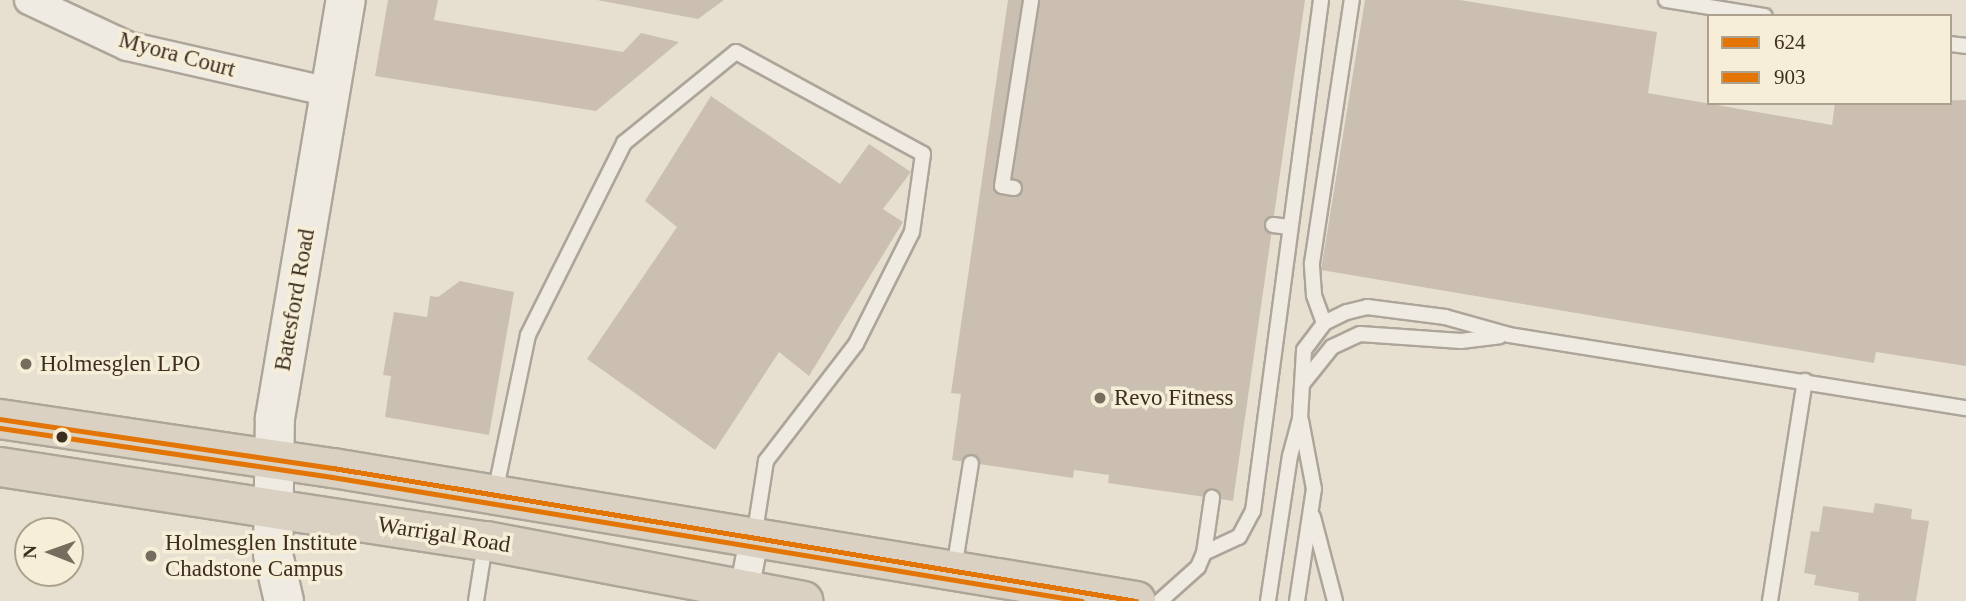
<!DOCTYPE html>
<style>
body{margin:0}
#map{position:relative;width:1966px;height:601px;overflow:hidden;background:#e7e0d1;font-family:Georgia,serif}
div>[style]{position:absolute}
.building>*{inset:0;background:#cbbfb2}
.roads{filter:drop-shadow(2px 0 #ada599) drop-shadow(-2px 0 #ada599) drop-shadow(0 2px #ada599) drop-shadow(0 -2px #ada599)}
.lane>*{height:14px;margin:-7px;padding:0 7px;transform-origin:7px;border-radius:7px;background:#efebe3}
.street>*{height:28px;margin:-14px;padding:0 14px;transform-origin:14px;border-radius:14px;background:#efebe3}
.secondary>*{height:38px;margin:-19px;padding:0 19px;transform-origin:19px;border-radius:19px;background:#efebe3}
.highway>*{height:38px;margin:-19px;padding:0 19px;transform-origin:19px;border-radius:19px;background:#dad1c2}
.bus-1>*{height:5px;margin:-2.5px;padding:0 2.5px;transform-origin:2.5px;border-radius:2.5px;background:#e27505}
.bus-2>*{height:5px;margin:-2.5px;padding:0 2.5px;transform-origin:2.5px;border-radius:2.5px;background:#e27505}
.dots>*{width:19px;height:19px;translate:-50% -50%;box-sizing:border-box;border:4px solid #f7eed8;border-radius:50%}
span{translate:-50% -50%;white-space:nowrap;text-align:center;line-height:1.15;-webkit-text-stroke:7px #f7eed8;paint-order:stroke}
.street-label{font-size:23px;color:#3d2e20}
.poi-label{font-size:23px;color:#3d2e20}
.left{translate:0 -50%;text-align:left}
.legend{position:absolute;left:1707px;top:14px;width:245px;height:91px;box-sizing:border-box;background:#f7eed8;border:2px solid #ada18e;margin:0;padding:9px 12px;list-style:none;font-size:21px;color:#3d2e20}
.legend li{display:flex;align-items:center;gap:14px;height:35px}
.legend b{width:35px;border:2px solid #ada18e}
.north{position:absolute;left:14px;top:517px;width:70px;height:70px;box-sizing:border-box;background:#f7eed8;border:2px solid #ada18e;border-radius:50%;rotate:271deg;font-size:19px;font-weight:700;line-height:28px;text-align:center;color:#3d2e20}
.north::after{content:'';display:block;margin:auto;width:24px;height:32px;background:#786c5e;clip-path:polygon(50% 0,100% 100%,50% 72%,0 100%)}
</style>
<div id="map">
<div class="building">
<i style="clip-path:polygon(388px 0,438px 0,434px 20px,623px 52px,641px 33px,679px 42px,596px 111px,375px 76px)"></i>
<i style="clip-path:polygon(597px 0,724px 0,698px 19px)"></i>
<i style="clip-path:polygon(1008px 0,1305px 0,1233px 501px,1108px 483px,1109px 475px,1074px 470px,1073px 478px,952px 460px,961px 394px,951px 393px)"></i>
<i style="clip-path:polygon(1365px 0,1460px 0,1657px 32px,1648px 93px,1832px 125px,1835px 103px,1966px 100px,1966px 366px,1876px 352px,1874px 363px,1321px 270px)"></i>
<i style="clip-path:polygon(711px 96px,840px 184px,869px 144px,911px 172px,883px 209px,903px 222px,809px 376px,779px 352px,715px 450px,587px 359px,677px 227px,645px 201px)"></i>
<i style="clip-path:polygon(460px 281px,514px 292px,489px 435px,385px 417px,391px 376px,383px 375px,394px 312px,427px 317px,430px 296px,438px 297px)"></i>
<i style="clip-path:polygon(1875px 503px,1912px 509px,1911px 519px,1929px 521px,1916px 601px,1858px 601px,1859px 593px,1814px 585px,1816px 575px,1804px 573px,1811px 531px,1819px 532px,1823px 506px,1873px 513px)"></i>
</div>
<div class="roads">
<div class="lane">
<i style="left:1666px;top:0;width:100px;rotate:9.2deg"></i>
<i style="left:1950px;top:44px;width:16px;rotate:7deg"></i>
<i style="left:1014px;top:188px;width:12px;rotate:-171deg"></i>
<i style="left:1002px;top:186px;width:188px;rotate:-81.1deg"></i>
<i style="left:1273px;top:225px;width:16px;rotate:7deg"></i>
<i style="left:1324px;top:323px;width:30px;rotate:-110deg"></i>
<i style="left:1314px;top:295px;width:32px;rotate:-94deg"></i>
<i style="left:1312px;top:263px;width:266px;rotate:-81.4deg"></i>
<i style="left:1303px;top:383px;width:46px;rotate:-51.1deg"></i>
<i style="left:1332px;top:347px;width:31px;rotate:-25deg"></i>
<i style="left:1360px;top:334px;width:101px;rotate:4deg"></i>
<i style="left:1461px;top:341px;width:39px;rotate:-7deg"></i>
<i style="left:495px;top:493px;width:161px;rotate:-78.2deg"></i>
<i style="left:528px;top:335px;width:215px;rotate:-63.4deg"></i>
<i style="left:624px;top:143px;width:144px;rotate:-39.1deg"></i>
<i style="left:736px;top:52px;width:213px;rotate:28.6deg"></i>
<i style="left:923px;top:154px;width:79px;rotate:98deg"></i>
<i style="left:912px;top:232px;width:125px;rotate:116.6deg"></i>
<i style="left:856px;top:344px;width:148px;rotate:127.6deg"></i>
<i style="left:766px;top:461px;width:78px;rotate:98.9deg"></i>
<i style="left:1313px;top:517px;width:87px;rotate:75.3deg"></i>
<i style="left:1204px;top:553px;width:38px;rotate:-25deg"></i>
<i style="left:1239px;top:537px;width:30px;rotate:-62deg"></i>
<i style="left:1253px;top:511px;width:516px;rotate:-82.42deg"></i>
<i style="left:954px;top:569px;width:107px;rotate:-80.9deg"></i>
<i style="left:476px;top:601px;width:58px;rotate:-81deg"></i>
<i style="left:1160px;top:601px;width:51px;rotate:-41.8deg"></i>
<i style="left:1198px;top:567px;width:15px;rotate:-67deg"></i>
<i style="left:1204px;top:553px;width:56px;rotate:-81.7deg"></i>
<i style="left:1268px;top:601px;width:147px;rotate:-81.4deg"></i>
<i style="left:1290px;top:456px;width:39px;rotate:-75deg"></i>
<i style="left:1300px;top:418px;width:68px;rotate:-86.6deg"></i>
<i style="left:1304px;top:350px;width:34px;rotate:-53deg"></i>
<i style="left:1324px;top:323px;width:25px;rotate:-26deg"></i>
<i style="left:1347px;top:312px;width:21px;rotate:-14deg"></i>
<i style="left:1367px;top:307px;width:79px;rotate:7.3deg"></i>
<i style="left:1445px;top:317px;width:66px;rotate:15.7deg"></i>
<i style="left:1509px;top:335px;width:463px;rotate:9.1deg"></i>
<i style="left:1297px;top:601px;width:113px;rotate:-81.4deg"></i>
<i style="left:1314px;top:489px;width:70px;rotate:-100.7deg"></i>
<i style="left:1770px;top:601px;width:223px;rotate:-81deg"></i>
</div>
<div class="street">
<i style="left:29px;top:0;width:108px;rotate:25.1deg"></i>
<i style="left:127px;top:46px;width:208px;rotate:12.8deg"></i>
<i style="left:742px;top:601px;width:63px;rotate:-79deg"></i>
</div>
<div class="secondary">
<i style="left:284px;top:601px;width:48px;rotate:-103.2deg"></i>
<i style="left:273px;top:554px;width:136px;rotate:-89.2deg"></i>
<i style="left:275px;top:418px;width:424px;rotate:-80.4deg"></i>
</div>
<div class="highway">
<i style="left:0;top:419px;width:337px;rotate:8.4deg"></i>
<i style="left:333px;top:468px;width:814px;rotate:9.4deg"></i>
<i style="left:0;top:467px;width:492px;rotate:8.7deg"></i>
<i style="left:486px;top:541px;width:323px;rotate:10.7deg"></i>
</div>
</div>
<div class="bus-1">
<i style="left:0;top:419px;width:337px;rotate:8.4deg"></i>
<i style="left:333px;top:468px;width:814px;rotate:9.4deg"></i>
</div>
<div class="bus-2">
<i style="left:0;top:428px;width:336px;rotate:8.4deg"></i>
<i style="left:332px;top:477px;width:760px;rotate:9.39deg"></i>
</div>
<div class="dots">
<i style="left:26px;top:364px;background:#786c5e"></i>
<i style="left:1100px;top:398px;background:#786c5e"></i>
<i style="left:62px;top:437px;background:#3d2e20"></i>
<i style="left:151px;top:556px;background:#786c5e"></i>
</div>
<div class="street-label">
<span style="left:177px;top:55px;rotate:15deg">Myora Court</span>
<span style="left:295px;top:300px;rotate:-80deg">Batesford Road</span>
<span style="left:444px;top:535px;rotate:9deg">Warrigal Road</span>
</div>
<div class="poi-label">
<span class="left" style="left:40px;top:364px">Holmesglen LPO</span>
<span class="left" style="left:1114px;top:398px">Revo Fitness</span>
<span class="left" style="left:165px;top:556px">Holmesglen Institute<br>Chadstone Campus</span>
</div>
<ul class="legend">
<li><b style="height:9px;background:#e27505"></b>624</li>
<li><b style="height:9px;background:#e27505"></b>903</li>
</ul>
<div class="north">N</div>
</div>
